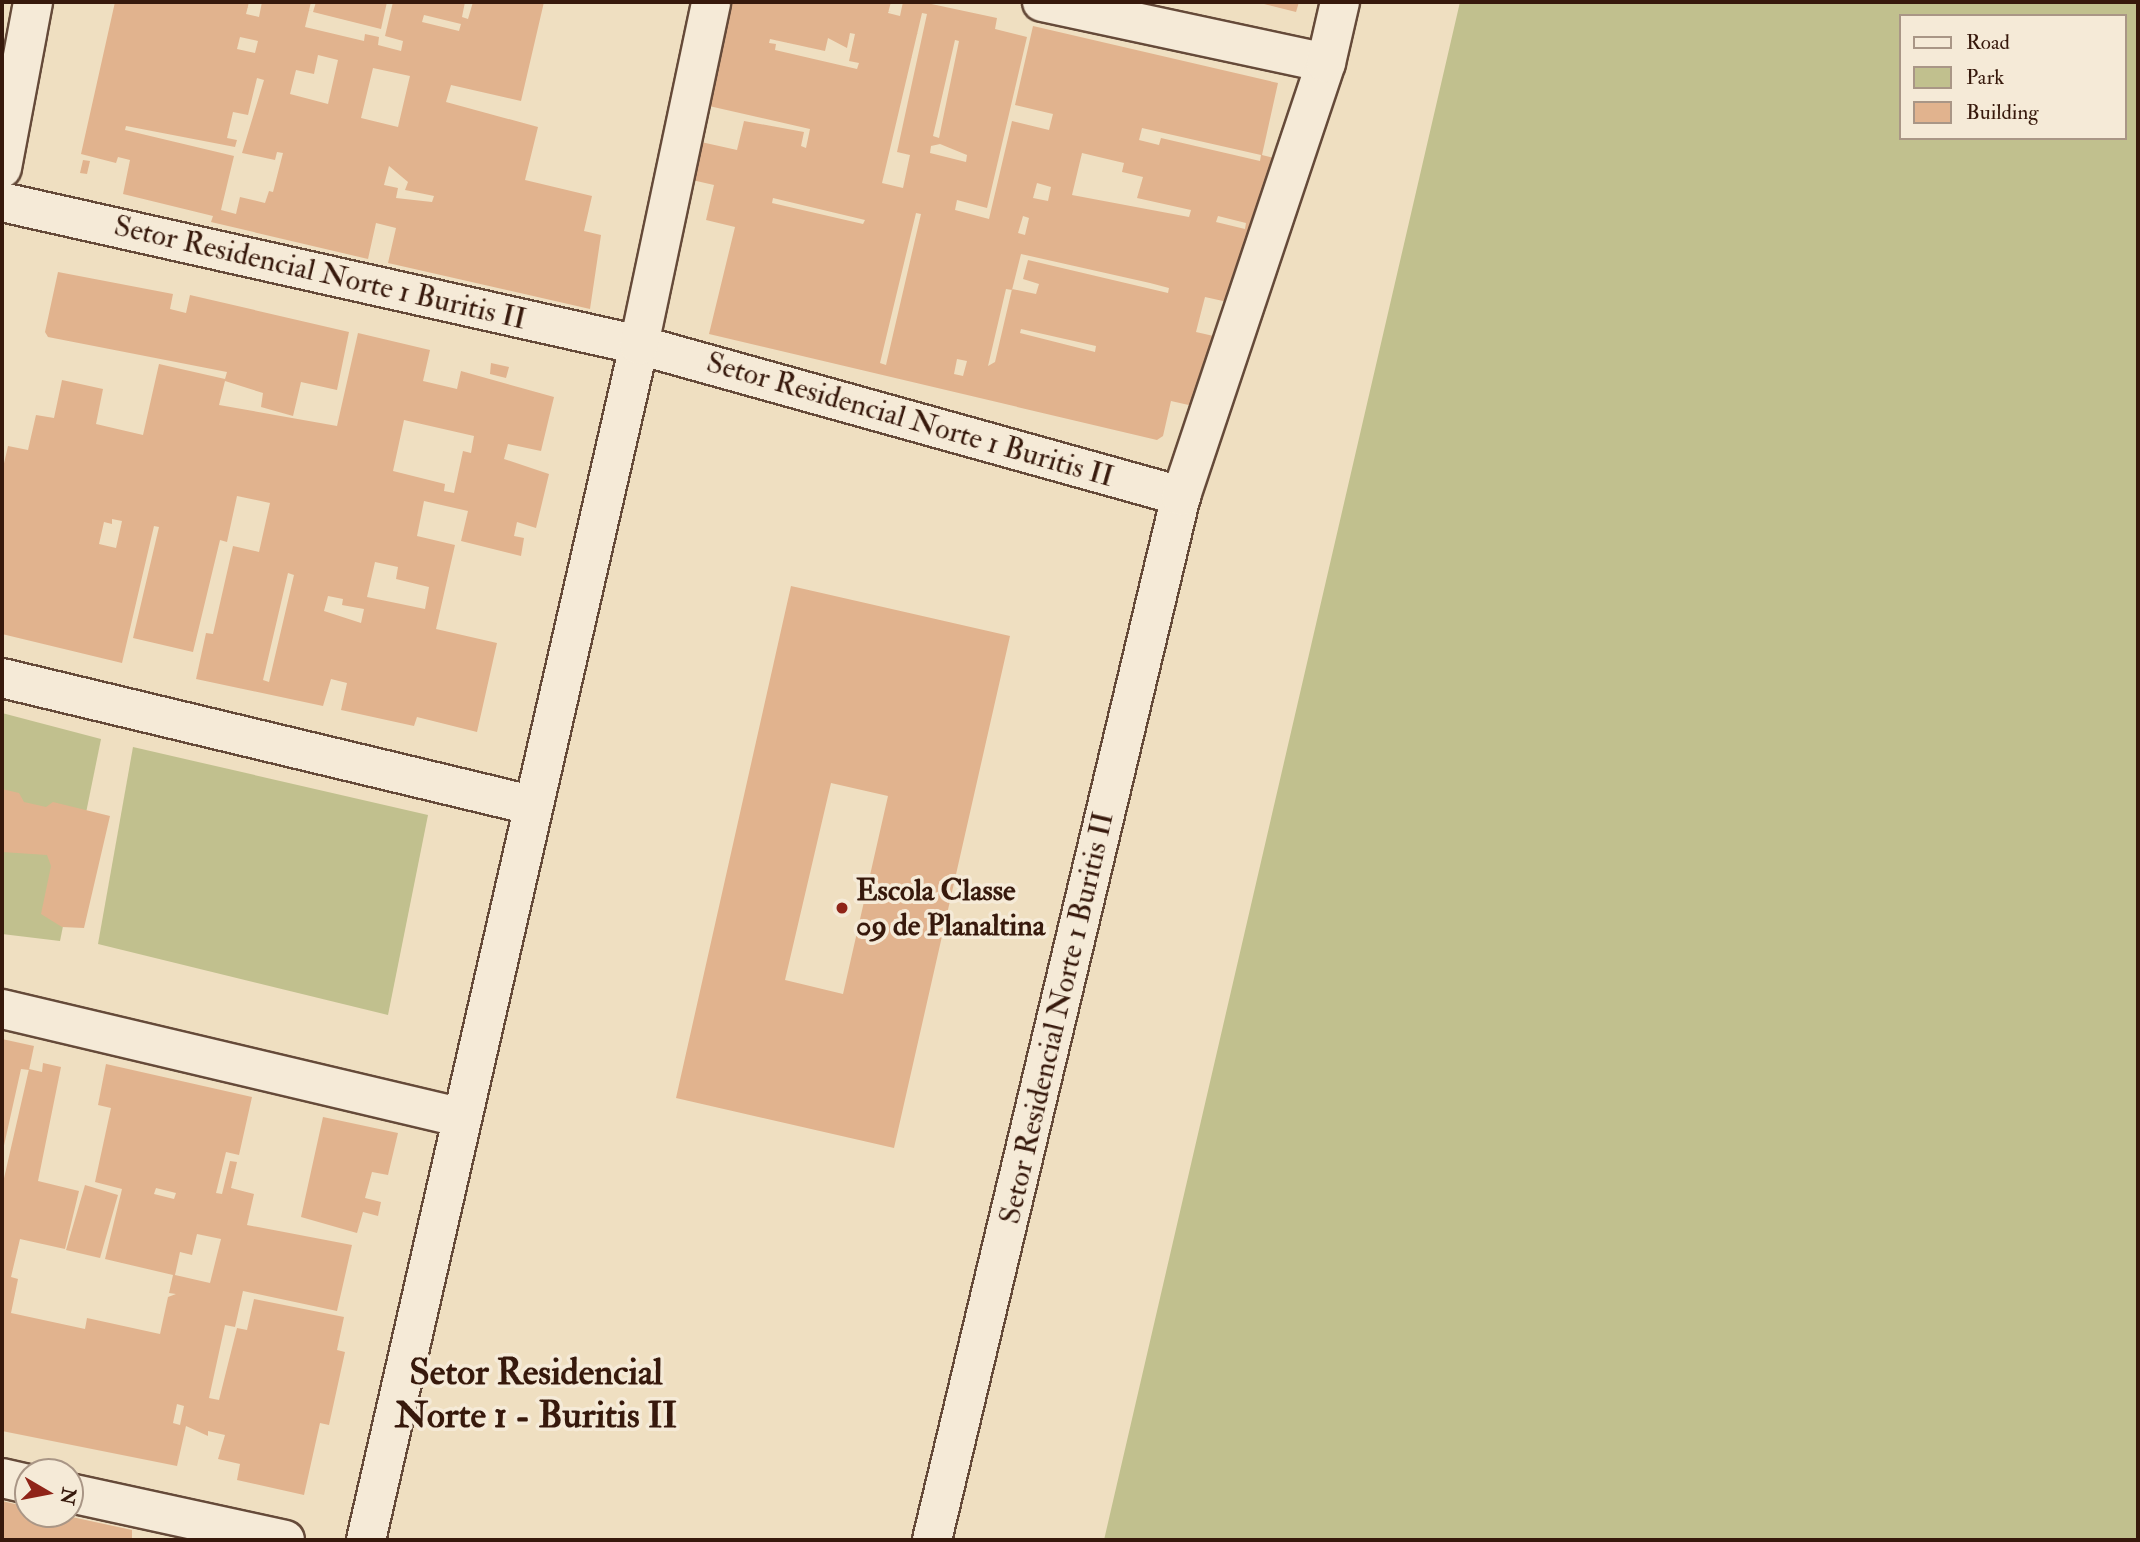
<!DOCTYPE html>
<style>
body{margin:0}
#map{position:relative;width:2140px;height:1542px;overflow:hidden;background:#efdfc1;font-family:"IM FELL Double Pica",serif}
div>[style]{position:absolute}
.green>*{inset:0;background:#c1c08e}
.building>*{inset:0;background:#e1b38e}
.roads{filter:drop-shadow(2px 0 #654a39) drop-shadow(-2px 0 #654a39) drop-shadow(0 2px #654a39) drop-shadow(0 -2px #654a39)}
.street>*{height:38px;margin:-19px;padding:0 19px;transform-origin:19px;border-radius:19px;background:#f5ead7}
.secondary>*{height:38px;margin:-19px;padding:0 19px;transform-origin:19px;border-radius:19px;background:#f5ead7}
.dots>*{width:19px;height:19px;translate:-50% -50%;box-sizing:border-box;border:4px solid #f5ead7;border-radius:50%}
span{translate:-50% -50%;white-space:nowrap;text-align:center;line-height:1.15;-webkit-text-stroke:7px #f5ead7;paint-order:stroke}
.street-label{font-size:30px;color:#37190c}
.poi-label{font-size:30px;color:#37190c;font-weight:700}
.left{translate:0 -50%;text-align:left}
.district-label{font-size:37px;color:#37190c;font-weight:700}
.frame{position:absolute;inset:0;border:4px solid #37190c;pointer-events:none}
.legend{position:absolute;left:1899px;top:14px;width:228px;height:126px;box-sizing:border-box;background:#f5ead7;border:2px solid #a99686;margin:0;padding:9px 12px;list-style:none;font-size:21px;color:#37190c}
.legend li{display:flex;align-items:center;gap:14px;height:35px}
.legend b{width:35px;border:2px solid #a99686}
.north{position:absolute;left:14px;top:1458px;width:70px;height:70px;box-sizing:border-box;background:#f5ead7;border:2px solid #a99686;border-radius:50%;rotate:100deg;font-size:19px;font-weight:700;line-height:28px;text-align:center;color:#37190c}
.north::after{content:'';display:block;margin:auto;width:24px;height:32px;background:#8f2418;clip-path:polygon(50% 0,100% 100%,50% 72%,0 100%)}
</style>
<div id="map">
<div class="green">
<i style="clip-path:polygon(evenodd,1460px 2px,2138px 2px,2138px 1540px,1104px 1540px,1460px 2px,1900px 16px,2124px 16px,2124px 138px,1900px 138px,1900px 16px)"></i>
<i style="clip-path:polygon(2px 713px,101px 739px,60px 941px,2px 934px)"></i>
<i style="clip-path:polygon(133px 747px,428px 815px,388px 1015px,98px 944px)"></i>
</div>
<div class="building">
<i style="clip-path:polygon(evenodd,115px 2px,249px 2px,246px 14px,259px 17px,262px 2px,311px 2px,305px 27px,364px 41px,365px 34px,379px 37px,378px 45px,401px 51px,403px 41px,385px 36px,393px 2px,465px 2px,462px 17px,468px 19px,473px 2px,544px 2px,521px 101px,451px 85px,446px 102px,538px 127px,525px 180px,592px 196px,584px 231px,601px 235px,590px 309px,388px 263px,396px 228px,376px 223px,368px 259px,211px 222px,213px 216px,123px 194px,130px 160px,118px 157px,116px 163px,81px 154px,115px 2px,424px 15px,461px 24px,459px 31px,422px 22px,424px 15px,115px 2px,240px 37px,258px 41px,255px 53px,237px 49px,240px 37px,115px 2px,318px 55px,338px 60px,328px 104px,290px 94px,296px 70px,314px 74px,318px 55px,115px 2px,373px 68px,410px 76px,398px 127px,361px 118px,373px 68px,115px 2px,257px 78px,264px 80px,242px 153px,275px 160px,277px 152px,283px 153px,273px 192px,269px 191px,265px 203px,240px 197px,236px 214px,221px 210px,234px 156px,125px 130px,126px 126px,235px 147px,237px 140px,227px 138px,233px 112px,248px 115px,257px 78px,115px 2px,389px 166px,408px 182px,405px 190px,434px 196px,432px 202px,396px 198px,398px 188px,384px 185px,389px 166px)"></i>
<i style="clip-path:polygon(316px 2px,387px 2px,381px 29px,313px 12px)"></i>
<i style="clip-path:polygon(evenodd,732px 2px,891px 2px,888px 13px,900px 16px,903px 2px,922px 2px,997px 18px,995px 29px,1027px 37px,987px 208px,957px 200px,955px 210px,989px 219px,1012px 121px,1049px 130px,1053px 114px,1015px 105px,1033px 26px,1278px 83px,1262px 155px,1274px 158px,1232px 303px,1205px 297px,1196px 332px,1218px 337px,1210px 371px,1201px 370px,1193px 406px,1171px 401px,1163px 436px,1157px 440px,709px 334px,735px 227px,706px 220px,714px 185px,692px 180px,701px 142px,737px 150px,744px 121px,804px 132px,801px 146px,806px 148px,810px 129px,709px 106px,732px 2px,922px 13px,927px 14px,897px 152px,910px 155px,903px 188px,882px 183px,922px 13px,732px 2px,850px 33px,855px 34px,849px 61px,859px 63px,857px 69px,775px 50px,776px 44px,769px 43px,770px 39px,825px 51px,828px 38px,847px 48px,850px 33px,732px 2px,955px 40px,959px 41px,939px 138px,933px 136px,955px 40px,732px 2px,1142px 128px,1261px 155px,1260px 161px,1161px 138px,1159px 145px,1139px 140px,1142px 128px,732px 2px,940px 144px,967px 155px,966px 162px,930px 153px,931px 146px,940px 144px,732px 2px,1082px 153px,1124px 163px,1122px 172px,1143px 177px,1137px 198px,1191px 210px,1189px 217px,1072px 195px,1082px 153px,732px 2px,1037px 183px,1051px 187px,1048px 201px,1033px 198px,1037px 183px,732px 2px,773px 198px,865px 220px,863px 224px,772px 203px,773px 198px,732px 2px,916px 213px,921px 214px,886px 365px,880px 363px,916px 213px,732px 2px,1023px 216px,1029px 218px,1025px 235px,1018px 233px,1023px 216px,732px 2px,1218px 216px,1246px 223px,1245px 229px,1216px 222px,1218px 216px,732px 2px,1021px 254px,1150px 283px,1169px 288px,1168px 293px,1028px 260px,1023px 279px,1039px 284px,1036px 294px,1012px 289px,995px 362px,988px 366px,1006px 289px,1012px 290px,1021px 254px,732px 2px,1021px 329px,1096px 346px,1095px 352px,1020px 333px,1021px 329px,732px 2px,957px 359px,967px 361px,963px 376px,954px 374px,957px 359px)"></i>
<i style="clip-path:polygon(1256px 2px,1299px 2px,1296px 12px)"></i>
<i style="clip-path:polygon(83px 160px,90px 161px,87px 174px,80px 173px)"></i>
<i style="clip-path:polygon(evenodd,58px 272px,173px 294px,170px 309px,186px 313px,190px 295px,349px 332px,337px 390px,301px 382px,293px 416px,261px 407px,263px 393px,225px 381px,219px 405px,337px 426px,358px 333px,430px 350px,423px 381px,457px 389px,461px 371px,554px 397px,541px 451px,508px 444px,504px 459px,549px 474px,536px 528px,517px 522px,514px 536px,524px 538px,521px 556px,461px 541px,468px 511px,424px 501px,417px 536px,455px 545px,436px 629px,497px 643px,477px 732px,417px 717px,414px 726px,341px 710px,347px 683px,331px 679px,323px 706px,196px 679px,206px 633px,213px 634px,233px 546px,259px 552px,270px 503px,237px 496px,227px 542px,220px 540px,193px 652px,133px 638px,159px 527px,154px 526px,122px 663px,2px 634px,2px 472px,8px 446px,28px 450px,36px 415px,54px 418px,62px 380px,103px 389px,96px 424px,143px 435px,159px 364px,225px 379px,227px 372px,48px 337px,45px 332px,58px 272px,404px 420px,474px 436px,471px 453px,463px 451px,454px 493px,444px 491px,445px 484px,393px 471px,404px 420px,58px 272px,112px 519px,122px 521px,116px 548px,99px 544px,104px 522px,112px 524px,112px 519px,58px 272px,375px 562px,398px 567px,396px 579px,429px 587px,425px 609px,367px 597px,375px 562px,58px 272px,288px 573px,294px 575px,269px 682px,263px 680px,288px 573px,58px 272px,328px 596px,343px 599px,342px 605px,364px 609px,361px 623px,324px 611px,328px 596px)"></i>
<i style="clip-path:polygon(491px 363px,509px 367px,506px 378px,490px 374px)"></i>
<i style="clip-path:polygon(evenodd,791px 586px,1010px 636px,894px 1148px,676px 1098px,791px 586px,831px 783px,888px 796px,843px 994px,785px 980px,831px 783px)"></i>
<i style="clip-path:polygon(2px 789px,19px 793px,24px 802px,46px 807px,53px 802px,110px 816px,84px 928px,62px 927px,41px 914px,51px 866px,47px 855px,2px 852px)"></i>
<i style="clip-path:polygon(2px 1039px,34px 1046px,29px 1070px,21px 1069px,3px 1150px)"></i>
<i style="clip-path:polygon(evenodd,43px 1063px,61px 1067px,38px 1181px,79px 1191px,65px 1249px,20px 1239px,11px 1277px,18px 1279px,11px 1313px,85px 1329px,87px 1318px,160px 1334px,168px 1297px,176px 1294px,169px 1293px,173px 1275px,105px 1259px,122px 1189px,95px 1182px,111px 1108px,98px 1105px,106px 1064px,252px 1097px,239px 1155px,226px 1152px,216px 1193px,222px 1194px,230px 1161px,237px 1162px,231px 1188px,254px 1194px,247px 1225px,352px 1245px,337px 1311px,243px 1291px,235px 1327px,225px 1325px,209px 1398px,219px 1400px,237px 1328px,247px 1330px,254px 1299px,344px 1317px,337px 1350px,345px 1352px,329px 1425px,320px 1423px,304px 1495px,237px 1480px,240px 1464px,218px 1459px,225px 1435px,208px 1431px,208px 1436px,186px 1426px,177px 1466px,2px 1431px,2px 1187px,29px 1069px,42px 1072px,43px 1063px,156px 1188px,176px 1193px,174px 1199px,154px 1194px,156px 1188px,43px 1063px,197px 1234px,221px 1239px,210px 1283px,175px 1275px,180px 1252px,192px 1255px,197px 1234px,43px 1063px,177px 1404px,184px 1406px,180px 1425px,173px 1423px,177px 1404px)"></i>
<i style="clip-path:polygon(323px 1117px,398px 1133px,388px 1175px,372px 1172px,365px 1198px,381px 1202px,378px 1216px,363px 1212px,357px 1233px,301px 1217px)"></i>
<i style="clip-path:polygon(85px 1185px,118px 1195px,100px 1258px,66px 1250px)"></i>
<i style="clip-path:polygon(2px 1501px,28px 1507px,28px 1514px,58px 1514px,132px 1530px,132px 1540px,2px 1540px)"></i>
</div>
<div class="roads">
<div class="street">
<i style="left:1042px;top:2px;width:290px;rotate:12.1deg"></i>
<i style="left:2px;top:202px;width:653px;rotate:12.65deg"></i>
<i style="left:639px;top:345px;width:563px;rotate:15.57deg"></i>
<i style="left:2px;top:678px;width:544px;rotate:13.5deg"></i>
<i style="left:2px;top:1009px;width:471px;rotate:13.3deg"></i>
<i style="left:2px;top:1478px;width:27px;rotate:13deg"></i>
<i style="left:70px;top:1493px;width:220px;rotate:12.3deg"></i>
<i style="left:366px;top:1540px;width:1226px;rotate:-77.13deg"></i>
<i style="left:639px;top:345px;width:350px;rotate:-78.1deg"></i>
<i style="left:932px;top:1540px;width:1073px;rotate:-76.59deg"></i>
<i style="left:1181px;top:496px;width:457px;rotate:-71.5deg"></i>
<i style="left:1326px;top:63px;width:63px;rotate:-77.1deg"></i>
</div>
<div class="secondary">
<i style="left:2px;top:168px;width:169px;rotate:-79.4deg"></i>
</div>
</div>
<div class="dots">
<i style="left:842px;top:908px;background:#8f2418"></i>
</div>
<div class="street-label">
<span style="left:320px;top:273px;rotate:13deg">Setor Residencial Norte 1 Buritis II</span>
<span style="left:910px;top:420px;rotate:16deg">Setor Residencial Norte 1 Buritis II</span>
<span style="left:1057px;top:1018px;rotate:-77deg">Setor Residencial Norte 1 Buritis II</span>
</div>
<div class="poi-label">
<span class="left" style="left:856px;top:908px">Escola Classe<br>09 de Planaltina</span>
</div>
<div class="district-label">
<span style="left:536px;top:1395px">Setor Residencial<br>Norte 1 - Buritis II</span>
</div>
<div class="frame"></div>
<ul class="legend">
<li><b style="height:9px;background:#f5ead7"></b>Road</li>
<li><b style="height:19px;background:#c1c08e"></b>Park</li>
<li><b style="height:19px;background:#e1b38e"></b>Building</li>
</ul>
<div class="north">N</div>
</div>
